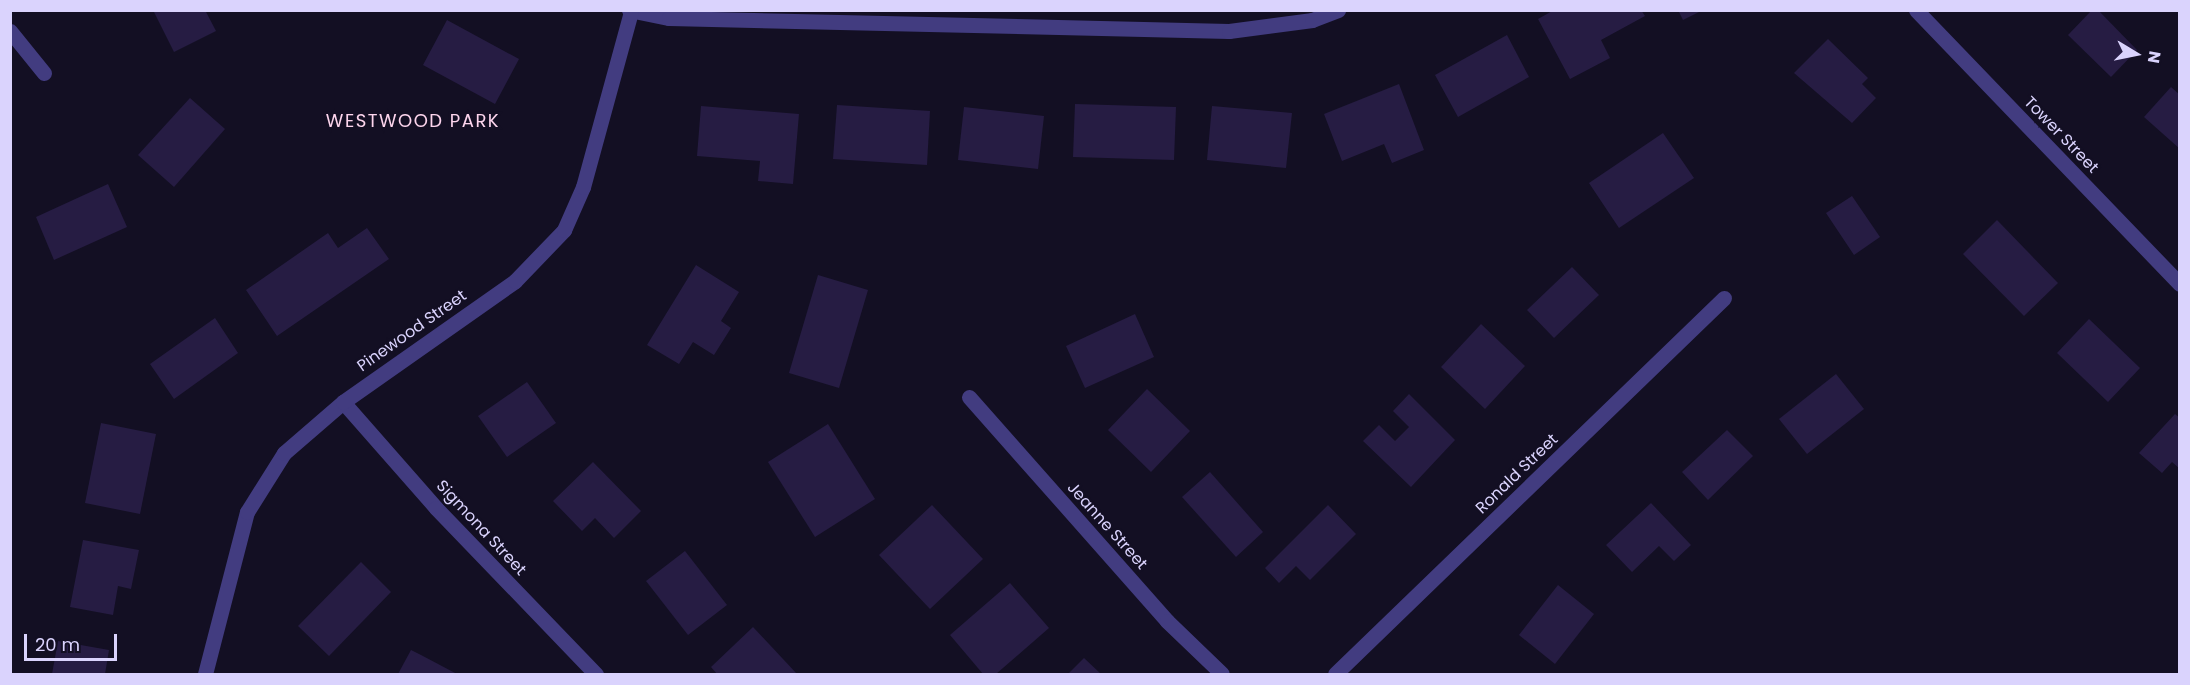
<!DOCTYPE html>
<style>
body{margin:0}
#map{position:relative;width:2190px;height:685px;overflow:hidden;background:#130f23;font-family:Poppins,sans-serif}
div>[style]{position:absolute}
.building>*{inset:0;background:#261c43}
.minor>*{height:15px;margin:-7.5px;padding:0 7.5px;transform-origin:7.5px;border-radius:7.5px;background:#423c80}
span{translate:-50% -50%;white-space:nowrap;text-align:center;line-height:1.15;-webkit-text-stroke:4.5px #130f23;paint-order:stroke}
.street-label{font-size:16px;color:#dad3fd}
.neighbourhood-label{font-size:18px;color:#fdd5ed;letter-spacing:1.5px}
.frame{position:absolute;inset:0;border:12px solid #dad3fd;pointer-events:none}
.north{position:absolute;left:2106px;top:24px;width:60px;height:60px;-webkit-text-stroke:4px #130f23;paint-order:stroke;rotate:100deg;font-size:16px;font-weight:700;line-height:24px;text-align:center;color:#dad3fd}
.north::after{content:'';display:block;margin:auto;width:21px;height:27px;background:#dad3fd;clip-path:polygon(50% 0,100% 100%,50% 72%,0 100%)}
.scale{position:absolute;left:24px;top:634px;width:93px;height:27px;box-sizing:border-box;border:3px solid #dad3fd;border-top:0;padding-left:8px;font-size:18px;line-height:21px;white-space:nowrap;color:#dad3fd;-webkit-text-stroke:4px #130f23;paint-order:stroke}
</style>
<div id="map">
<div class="building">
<i style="clip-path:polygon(153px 10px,205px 10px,216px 31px,174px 52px)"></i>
<i style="clip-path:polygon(1554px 10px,1641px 10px,1645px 16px,1601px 40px,1610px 58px,1570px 79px,1538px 19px)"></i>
<i style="clip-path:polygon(1678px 10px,1703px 10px,1683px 20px)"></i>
<i style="clip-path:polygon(2092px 10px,2098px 10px,2137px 50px,2111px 77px,2068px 35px)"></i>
<i style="clip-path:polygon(447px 20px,519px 59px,495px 104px,423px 65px)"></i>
<i style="clip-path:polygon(1507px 35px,1529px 77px,1458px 117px,1435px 75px)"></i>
<i style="clip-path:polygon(1828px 39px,1868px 78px,1862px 84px,1876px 98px,1852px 123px,1794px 73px)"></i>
<i style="clip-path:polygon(1399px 84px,1424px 150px,1392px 163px,1384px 144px,1342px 161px,1324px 114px)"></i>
<i style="clip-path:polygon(2171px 87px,2180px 95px,2180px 149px,2144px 117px)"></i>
<i style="clip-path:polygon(190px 98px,225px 129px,174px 187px,138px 155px)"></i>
<i style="clip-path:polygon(1075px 104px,1176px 107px,1174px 160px,1073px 157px)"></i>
<i style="clip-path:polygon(837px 105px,930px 111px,927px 165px,833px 159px)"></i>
<i style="clip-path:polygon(701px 106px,799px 114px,793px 184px,758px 181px,760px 161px,697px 156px)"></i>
<i style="clip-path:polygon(1212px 106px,1292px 113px,1286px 168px,1207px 160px)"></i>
<i style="clip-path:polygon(964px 107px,1044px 116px,1038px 169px,958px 160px)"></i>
<i style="clip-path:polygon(1663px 133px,1694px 178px,1619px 228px,1589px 183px)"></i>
<i style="clip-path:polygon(108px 184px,127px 227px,54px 260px,36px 217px)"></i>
<i style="clip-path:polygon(1852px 196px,1880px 237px,1854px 255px,1826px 213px)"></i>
<i style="clip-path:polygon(1997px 220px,2058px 283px,2024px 316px,1963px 254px)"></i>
<i style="clip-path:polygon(367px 228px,389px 259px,277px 336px,246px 290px,328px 233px,338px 248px)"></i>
<i style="clip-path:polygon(696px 265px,739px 292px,721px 321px,731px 328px,714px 355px,693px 342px,679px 364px,647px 345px)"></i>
<i style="clip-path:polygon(1572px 267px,1599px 295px,1554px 338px,1527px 310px)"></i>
<i style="clip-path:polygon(818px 275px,868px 290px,839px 388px,789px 373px)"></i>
<i style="clip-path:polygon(1135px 314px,1154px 357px,1085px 388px,1066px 346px)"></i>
<i style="clip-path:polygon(215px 318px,238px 353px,174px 399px,150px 364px)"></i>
<i style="clip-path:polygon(2089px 319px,2140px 368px,2108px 402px,2057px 353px)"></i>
<i style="clip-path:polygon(1481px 324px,1525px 366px,1485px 409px,1441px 367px)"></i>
<i style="clip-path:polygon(1836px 374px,1864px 409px,1807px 454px,1779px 419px)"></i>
<i style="clip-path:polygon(527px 382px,556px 423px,507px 457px,478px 416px)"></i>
<i style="clip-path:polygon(1147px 389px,1190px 431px,1151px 472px,1108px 430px)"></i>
<i style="clip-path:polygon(1409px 394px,1455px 440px,1411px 487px,1363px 441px,1379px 425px,1395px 441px,1409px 427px,1393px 411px)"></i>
<i style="clip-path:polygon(2175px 414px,2180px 418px,2180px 469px,2172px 462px,2162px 473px,2139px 453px)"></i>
<i style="clip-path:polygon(101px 423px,156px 434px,140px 514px,85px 503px)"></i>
<i style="clip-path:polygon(828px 424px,875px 499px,815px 537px,768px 462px)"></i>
<i style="clip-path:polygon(1727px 430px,1753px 456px,1708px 500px,1682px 472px)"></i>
<i style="clip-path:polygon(593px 462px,641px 511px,614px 538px,595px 518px,582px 531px,553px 501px)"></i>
<i style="clip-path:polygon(1210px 472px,1263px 532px,1236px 557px,1182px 497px)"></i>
<i style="clip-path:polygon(1651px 503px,1691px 545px,1674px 561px,1659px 546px,1632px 572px,1606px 545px)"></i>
<i style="clip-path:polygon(932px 505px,983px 559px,930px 609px,879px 555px)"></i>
<i style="clip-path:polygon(1328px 505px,1356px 534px,1310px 580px,1296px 566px,1279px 583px,1265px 568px)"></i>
<i style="clip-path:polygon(83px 540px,139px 550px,131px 589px,118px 586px,113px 615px,70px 607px)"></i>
<i style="clip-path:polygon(685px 551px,727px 605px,688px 635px,646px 581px)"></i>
<i style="clip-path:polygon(361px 562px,391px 592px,329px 656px,298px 626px)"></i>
<i style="clip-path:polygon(1010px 583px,1049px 628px,996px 674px,983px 674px,950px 635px)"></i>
<i style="clip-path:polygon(1558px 585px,1594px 614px,1555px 664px,1519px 635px)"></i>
<i style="clip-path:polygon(753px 627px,797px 674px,717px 674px,711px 667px)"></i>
<i style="clip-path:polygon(58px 641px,109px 650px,105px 674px,52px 674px)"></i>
<i style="clip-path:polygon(411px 650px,421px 655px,457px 674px,398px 674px)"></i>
<i style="clip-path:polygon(1084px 658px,1101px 674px,1068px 674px)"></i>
</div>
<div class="minor">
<i style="left:629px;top:10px;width:41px;rotate:11.3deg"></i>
<i style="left:669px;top:18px;width:560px;rotate:1.33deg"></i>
<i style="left:1229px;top:31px;width:84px;rotate:-7.5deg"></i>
<i style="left:1312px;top:20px;width:28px;rotate:-21deg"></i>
<i style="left:1916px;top:10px;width:380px;rotate:46.1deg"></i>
<i style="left:10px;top:31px;width:54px;rotate:51deg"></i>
<i style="left:969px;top:397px;width:299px;rotate:48.5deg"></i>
<i style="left:1167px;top:621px;width:76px;rotate:43.9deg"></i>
<i style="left:343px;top:402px;width:141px;rotate:48.7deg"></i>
<i style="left:436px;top:508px;width:231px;rotate:46.1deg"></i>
<i style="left:205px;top:674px;width:167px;rotate:-75.5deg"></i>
<i style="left:247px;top:512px;width:70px;rotate:-57.9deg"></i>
<i style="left:284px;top:453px;width:78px;rotate:-40.8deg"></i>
<i style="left:343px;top:402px;width:210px;rotate:-35.1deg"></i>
<i style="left:515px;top:281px;width:71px;rotate:-46.1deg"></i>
<i style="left:564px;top:230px;width:47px;rotate:-66.2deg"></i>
<i style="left:583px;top:187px;width:182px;rotate:-74.7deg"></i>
<i style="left:1335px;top:674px;width:541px;rotate:-44.03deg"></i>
</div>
<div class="street-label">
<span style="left:2061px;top:135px;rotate:46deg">Tower Street</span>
<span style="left:412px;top:331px;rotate:-35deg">Pinewood Street</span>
<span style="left:1517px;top:474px;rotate:-44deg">Ronald Street</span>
<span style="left:1107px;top:526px;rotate:48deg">Jeanne Street</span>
<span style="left:481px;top:528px;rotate:47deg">Sigmona Street</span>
</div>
<div class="neighbourhood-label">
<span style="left:413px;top:121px">WESTWOOD PARK</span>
</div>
<div class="frame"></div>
<div class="north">N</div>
<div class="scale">20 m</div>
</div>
